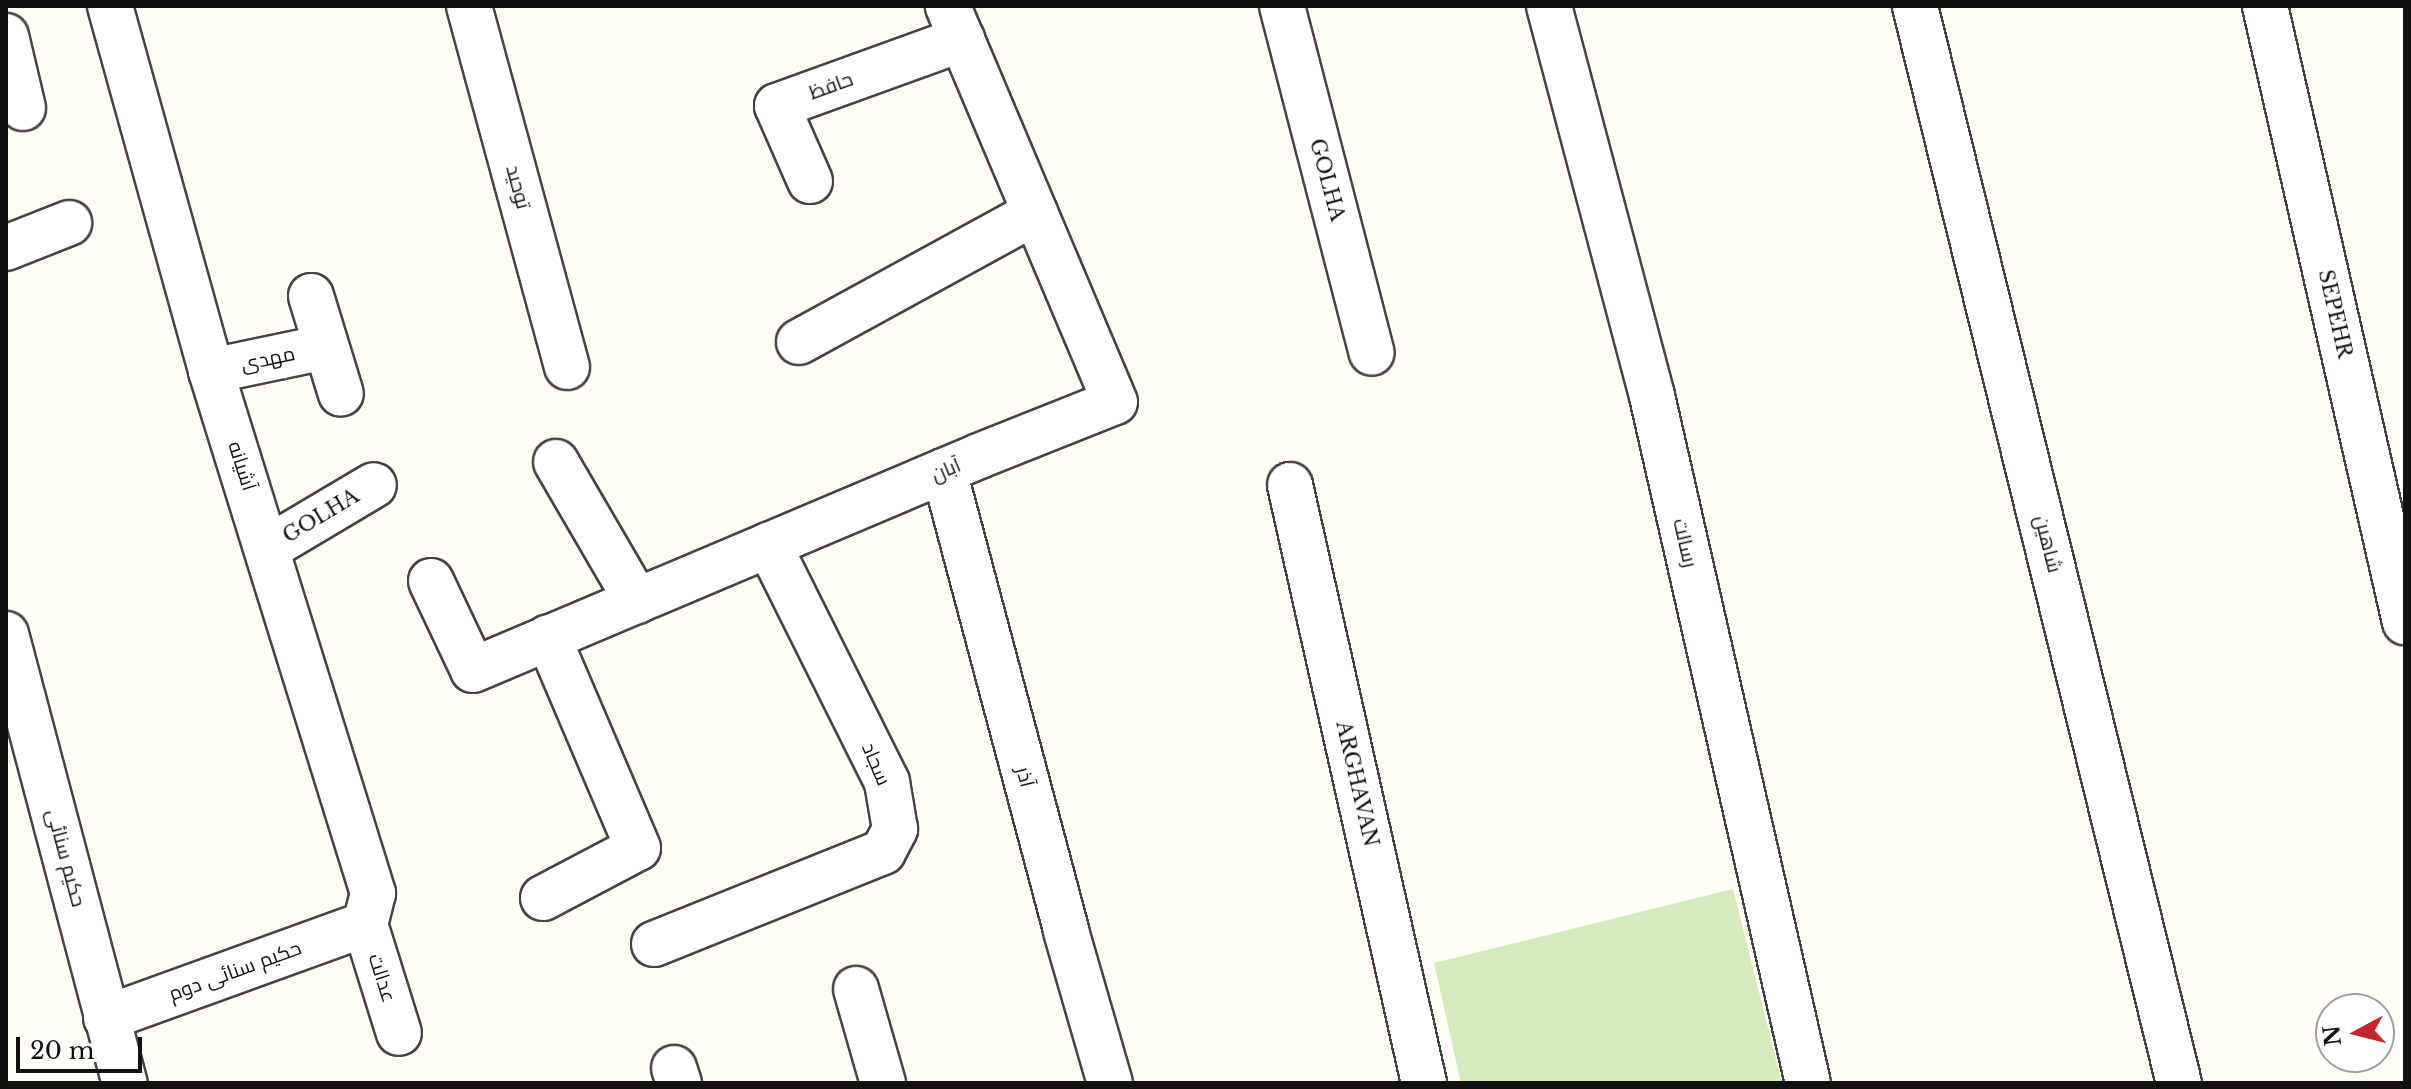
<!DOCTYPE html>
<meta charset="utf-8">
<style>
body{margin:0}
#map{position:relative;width:2411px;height:1089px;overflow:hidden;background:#fffdf5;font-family:"Libre Baskerville",Cairo,serif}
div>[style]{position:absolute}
.green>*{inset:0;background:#d5ebbd}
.roads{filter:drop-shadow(2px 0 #444) drop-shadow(-2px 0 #444) drop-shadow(0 2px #444) drop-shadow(0 -2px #444)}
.minor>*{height:44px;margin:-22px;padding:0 22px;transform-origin:22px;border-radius:22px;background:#fff}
span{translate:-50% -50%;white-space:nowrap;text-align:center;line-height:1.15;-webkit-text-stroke:8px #fff;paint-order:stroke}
.street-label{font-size:20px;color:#111}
.frame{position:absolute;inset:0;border:8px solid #111;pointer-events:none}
.north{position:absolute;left:2315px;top:993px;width:80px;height:80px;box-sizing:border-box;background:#fff;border:2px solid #a0a0a0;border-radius:50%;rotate:263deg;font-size:22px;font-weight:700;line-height:32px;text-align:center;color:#111}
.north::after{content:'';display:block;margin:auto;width:28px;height:36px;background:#c4262e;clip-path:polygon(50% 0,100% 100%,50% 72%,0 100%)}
.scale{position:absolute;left:16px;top:1037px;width:126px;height:36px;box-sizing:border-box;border:4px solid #111;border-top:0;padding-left:10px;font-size:24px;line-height:28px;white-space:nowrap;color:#111;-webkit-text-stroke:6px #fff;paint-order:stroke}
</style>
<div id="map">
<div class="green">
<i style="clip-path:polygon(1733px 889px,1782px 1083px,1461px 1083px,1434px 963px)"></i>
</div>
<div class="roads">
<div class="minor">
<i style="left:110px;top:6px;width:379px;rotate:74.5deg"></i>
<i style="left:211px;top:371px;width:547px;rotate:72.76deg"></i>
<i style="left:373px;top:893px;width:32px;rotate:104deg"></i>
<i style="left:469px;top:6px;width:374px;rotate:74.8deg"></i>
<i style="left:1282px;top:6px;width:358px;rotate:75.5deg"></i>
<i style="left:1549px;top:6px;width:403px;rotate:75.2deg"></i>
<i style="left:1652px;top:396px;width:704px;rotate:77.21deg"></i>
<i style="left:1915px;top:6px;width:1109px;rotate:76.23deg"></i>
<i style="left:2265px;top:6px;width:632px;rotate:77.2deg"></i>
<i style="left:6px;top:36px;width:74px;rotate:76.7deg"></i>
<i style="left:810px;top:181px;width:82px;rotate:-113.7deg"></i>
<i style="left:777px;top:106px;width:197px;rotate:-19.9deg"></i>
<i style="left:6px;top:248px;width:68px;rotate:-21.6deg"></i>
<i style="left:311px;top:296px;width:102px;rotate:73deg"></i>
<i style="left:799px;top:342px;width:269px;rotate:-28.7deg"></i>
<i style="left:211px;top:371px;width:117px;rotate:-11.8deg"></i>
<i style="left:556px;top:462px;width:161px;rotate:59.8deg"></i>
<i style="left:944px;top:471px;width:476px;rotate:75.1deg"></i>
<i style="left:1066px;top:931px;width:158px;rotate:73.9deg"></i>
<i style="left:1290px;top:485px;width:613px;rotate:77.37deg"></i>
<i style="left:268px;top:548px;width:123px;rotate:-30.7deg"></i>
<i style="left:431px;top:581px;width:98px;rotate:64.7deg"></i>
<i style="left:473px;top:670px;width:549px;rotate:-22.92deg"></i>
<i style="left:979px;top:456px;width:146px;rotate:-21.7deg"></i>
<i style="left:1115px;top:402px;width:430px;rotate:-112.9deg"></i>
<i style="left:6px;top:634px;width:465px;rotate:75.2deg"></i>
<i style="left:543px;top:898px;width:107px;rotate:-27.8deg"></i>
<i style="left:638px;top:848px;width:229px;rotate:-113.1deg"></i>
<i style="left:365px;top:924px;width:114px;rotate:72.7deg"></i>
<i style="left:654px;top:944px;width:247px;rotate:-21.9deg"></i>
<i style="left:883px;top:852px;width:26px;rotate:-62deg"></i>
<i style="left:895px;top:829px;width:48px;rotate:-99.7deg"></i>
<i style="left:887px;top:782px;width:265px;rotate:-116.5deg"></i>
<i style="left:856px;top:989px;width:98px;rotate:74deg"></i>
<i style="left:106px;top:1018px;width:276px;rotate:-19.9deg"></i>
<i style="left:674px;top:1068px;width:16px;rotate:72deg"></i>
</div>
</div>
<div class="street-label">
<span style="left:831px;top:86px;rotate:-20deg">حافظ</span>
<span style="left:1327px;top:180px;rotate:75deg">GOLHA</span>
<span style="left:518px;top:187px;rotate:75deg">توحید</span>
<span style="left:2335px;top:314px;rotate:77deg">SEPEHR</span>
<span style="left:268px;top:359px;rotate:-12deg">مهدی</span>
<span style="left:242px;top:466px;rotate:72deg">آشیانه</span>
<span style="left:946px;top:470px;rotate:-23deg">آبان</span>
<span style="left:321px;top:516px;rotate:-31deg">GOLHA</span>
<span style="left:1685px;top:543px;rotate:77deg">رسالت</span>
<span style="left:2048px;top:544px;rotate:76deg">شاهین</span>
<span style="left:876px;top:764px;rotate:67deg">سجاد</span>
<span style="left:1025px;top:777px;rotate:75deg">آذر</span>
<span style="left:1357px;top:784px;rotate:77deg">ARGHAVAN</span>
<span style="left:66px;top:858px;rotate:75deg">حکیم سنائی</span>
<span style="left:235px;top:971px;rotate:-20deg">حکیم سنائی دوم</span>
<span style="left:382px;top:978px;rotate:72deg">عدالت</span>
</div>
<div class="frame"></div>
<div class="north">N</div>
<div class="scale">20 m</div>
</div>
